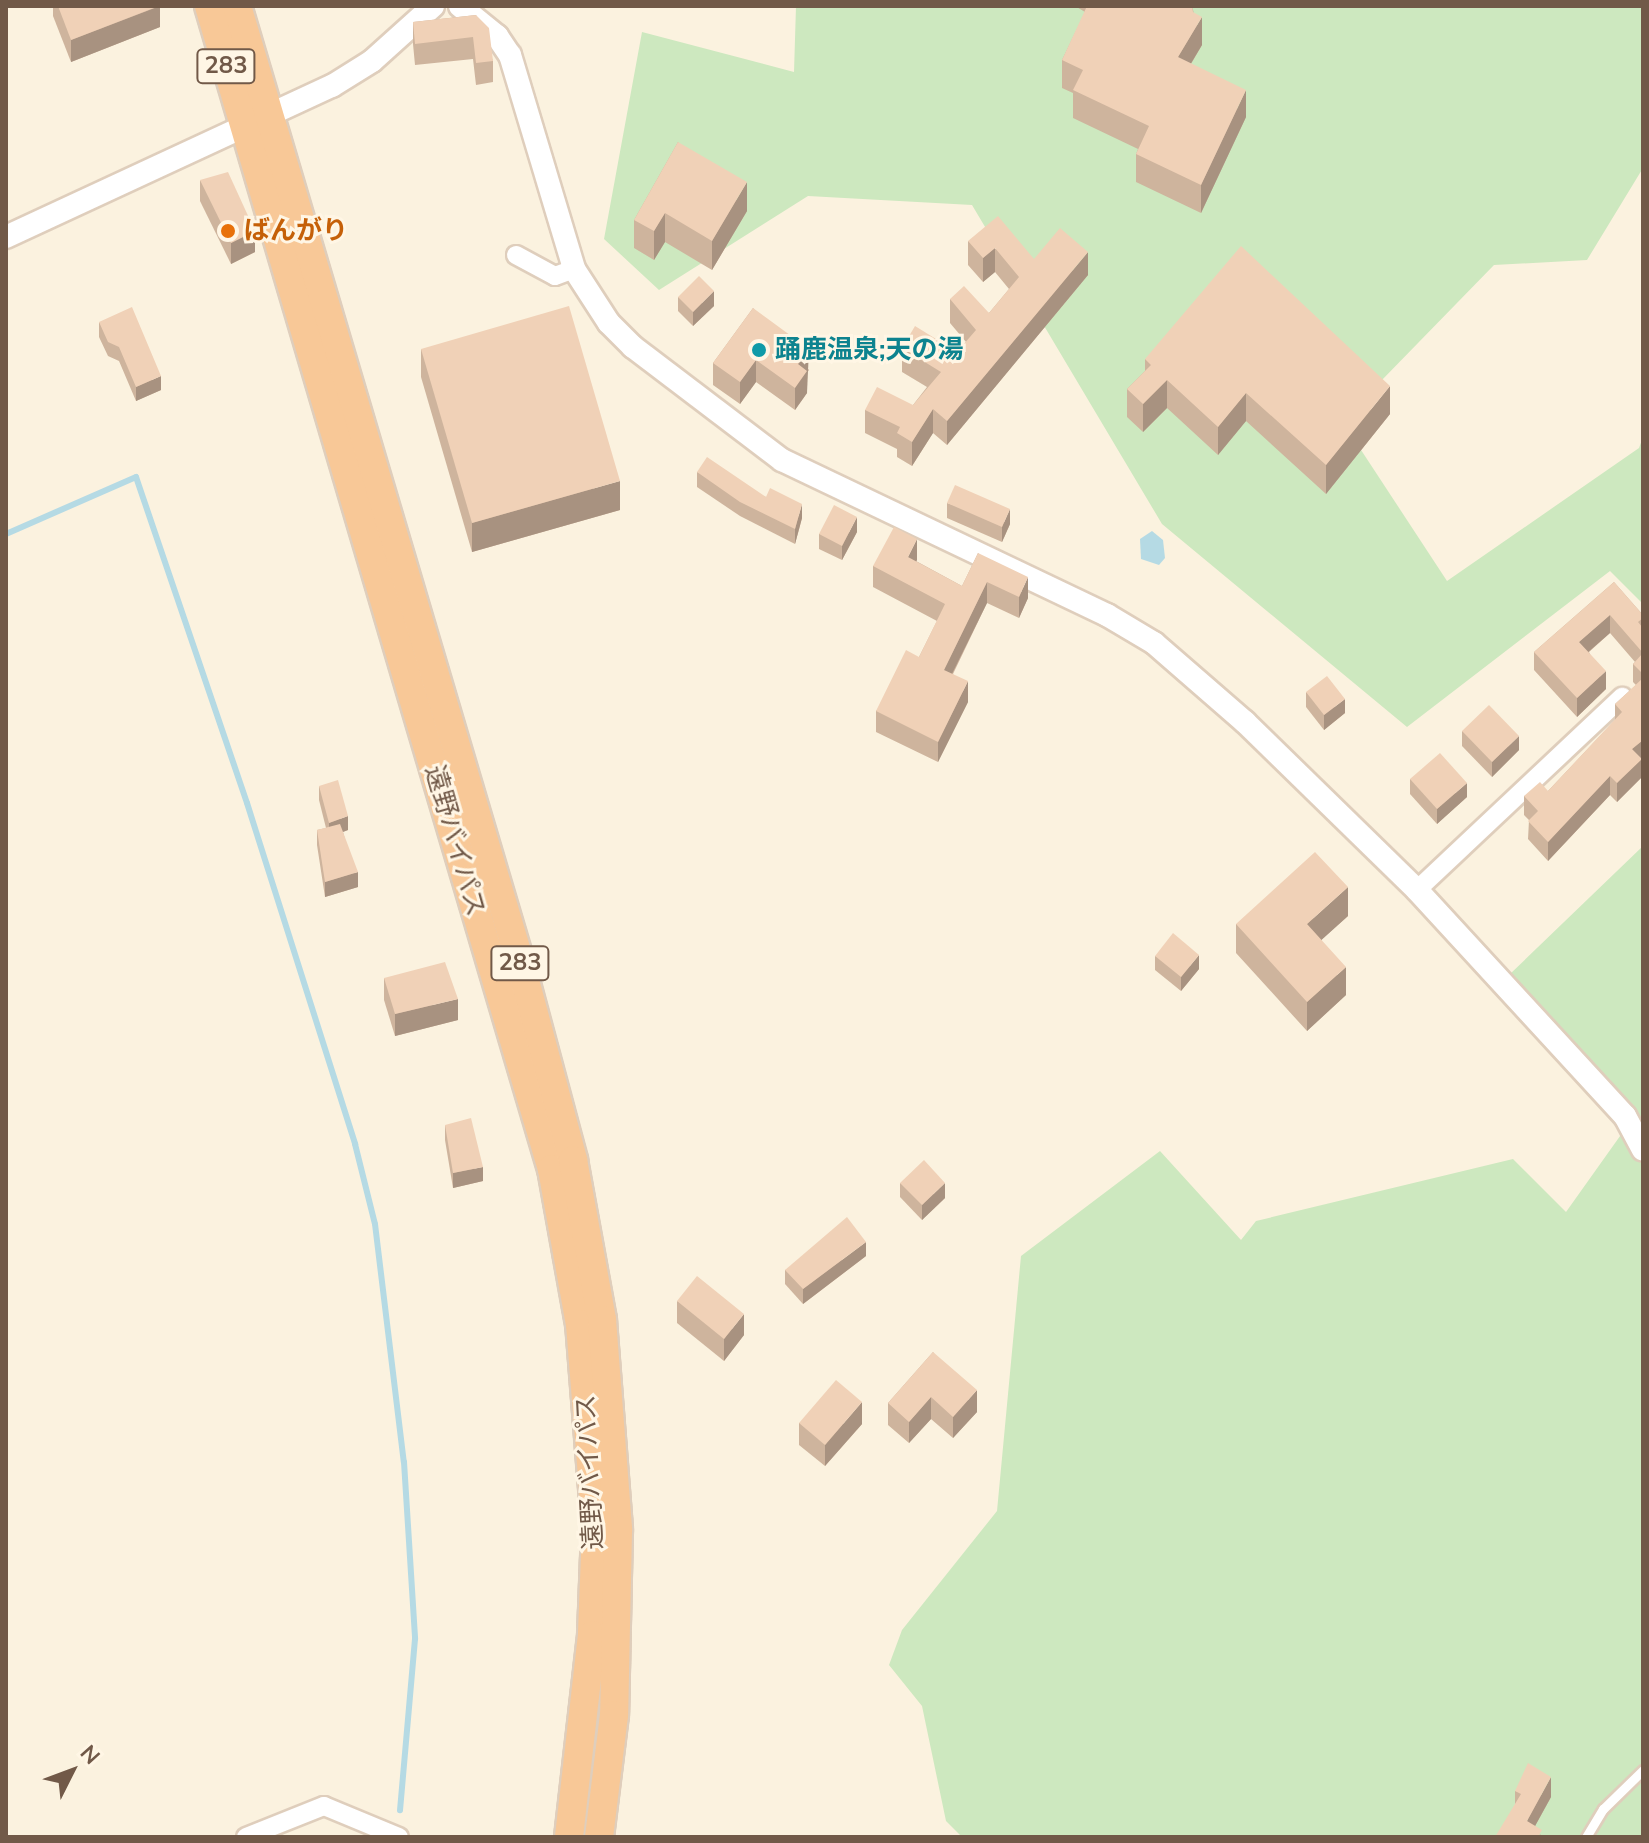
<!DOCTYPE html>
<meta charset="utf-8">
<style>
body{margin:0}
#map{position:relative;width:1649px;height:1843px;overflow:hidden;background:#fbf2df;font-family:"Nunito Sans","Noto Sans JP",sans-serif}
div>[style]{position:absolute}
.green>*{inset:0;background:#cde8bf}
.water>*{inset:0;background:#b5dae4}
.stream>*{height:6px;margin:-3px;padding:0 3px;transform-origin:3px;border-radius:3px;background:#b5dae4}
.roads{filter:drop-shadow(2px 0 #dfcebc) drop-shadow(-2px 0 #dfcebc) drop-shadow(0 2px #dfcebc) drop-shadow(0 -2px #dfcebc)}
.service>*{height:9px;margin:-4.5px;padding:0 4.5px;transform-origin:4.5px;border-radius:4.5px;background:#fff}
.minor>*{height:18px;margin:-9px;padding:0 9px;transform-origin:9px;border-radius:9px;background:#fff}
.tertiary>*{height:22px;margin:-11px;padding:0 11px;transform-origin:11px;border-radius:11px;background:#fff}
.trunk>*{height:28px;margin:-14px;padding:0 14px;transform-origin:14px;border-radius:14px;background:#f8c897}
.wall>*{inset:0;background:#ceb49d}
.shaded-wall>*{inset:0;background:#a89280}
.building>*{inset:0;background:#f0d1b7}
.dots>*{width:22px;height:22px;translate:-50% -50%;box-sizing:border-box;border:4px solid #fff6e5;border-radius:50%}
span{translate:-50% -50%;white-space:nowrap;text-align:center;line-height:1.15;-webkit-text-stroke:6px #fff6e5;paint-order:stroke}
.shield-label span{padding:2px 6px;background:#fff6e5;border:2px solid;border-radius:6px;-webkit-text-stroke-width:0}
.shield-label{font-size:24px;color:#715948;font-weight:700}
.food-label{font-size:26px;color:#c56008;font-weight:700}
.left{translate:0 -50%;text-align:left}
.culture-label{font-size:26px;color:#0d838f;font-weight:700}
.street-label{font-size:26px;color:#715948}
.frame{position:absolute;inset:0;border:8px solid #715948;pointer-events:none}
.north{position:absolute;left:32px;top:1731px;width:80px;height:80px;-webkit-text-stroke:6px #fff6e5;paint-order:stroke;rotate:48deg;font-size:22px;font-weight:700;line-height:32px;text-align:center;color:#715948}
.north::after{content:'';display:block;margin:auto;width:28px;height:36px;background:#715948;clip-path:polygon(50% 0,100% 100%,50% 72%,0 100%)}
</style>
<div id="map">
<div class="green">
<i style="clip-path:polygon(796px 6px,1643px 6px,1643px 168px,1587px 260px,1494px 265px,1342px 421px,1447px 581px,1639px 448px,1643px 437px,1643px 604px,1610px 571px,1407px 727px,1162px 524px,972px 205px,808px 196px,659px 290px,604px 239px,642px 32px,794px 72px)"></i>
<i style="clip-path:polygon(1643px 846px,1643px 1837px,962px 1837px,946px 1821px,922px 1706px,889px 1665px,902px 1630px,997px 1511px,1021px 1256px,1160px 1151px,1241px 1240px,1256px 1221px,1513px 1159px,1566px 1212px,1635px 1115px,1509px 975px)"></i>
</div>
<div class="water">
<i style="clip-path:polygon(1152px 531px,1163px 540px,1165px 558px,1159px 565px,1141px 559px,1140px 539px)"></i>
</div>
<div class="stream">
<i style="left:6px;top:534px;width:142px;rotate:-23.7deg"></i>
<i style="left:136px;top:477px;width:344px;rotate:71.2deg"></i>
<i style="left:247px;top:803px;width:358px;rotate:72.4deg"></i>
<i style="left:355px;top:1144px;width:82px;rotate:76deg"></i>
<i style="left:375px;top:1224px;width:240px;rotate:83.1deg"></i>
<i style="left:404px;top:1462px;width:177px;rotate:86.4deg"></i>
<i style="left:415px;top:1639px;width:172px;rotate:95deg"></i>
</div>
<div class="roads">
<div class="service">
<i style="left:1586px;top:1837px;width:33px;rotate:-59deg"></i>
<i style="left:1603px;top:1809px;width:56px;rotate:-44.3deg"></i>
</div>
<div class="minor">
<i style="left:516px;top:255px;width:44px;rotate:28.3deg"></i>
<i style="left:555px;top:276px;width:20px;rotate:-20deg"></i>
<i style="left:1417px;top:890px;width:282px;rotate:-43.3deg"></i>
<i style="left:246px;top:1837px;width:84px;rotate:-21.7deg"></i>
<i style="left:324px;top:1806px;width:81px;rotate:22.5deg"></i>
</div>
<div class="tertiary">
<i style="left:460px;top:6px;width:48px;rotate:39deg"></i>
<i style="left:497px;top:36px;width:23px;rotate:56deg"></i>
<i style="left:510px;top:55px;width:223px;rotate:73.3deg"></i>
<i style="left:574px;top:269px;width:64px;rotate:57.1deg"></i>
<i style="left:609px;top:323px;width:34px;rotate:45deg"></i>
<i style="left:633px;top:347px;width:187px;rotate:37.2deg"></i>
<i style="left:782px;top:460px;width:360px;rotate:25.5deg"></i>
<i style="left:1107px;top:615px;width:55px;rotate:30.8deg"></i>
<i style="left:1154px;top:643px;width:121px;rotate:41deg"></i>
<i style="left:1245px;top:722px;width:240px;rotate:44.3deg"></i>
<i style="left:1417px;top:890px;width:307px;rotate:47.4deg"></i>
<i style="left:1625px;top:1116px;width:38px;rotate:62deg"></i>
<i style="left:6px;top:237px;width:359px;rotate:-24.9deg"></i>
<i style="left:332px;top:86px;width:47px;rotate:-32deg"></i>
<i style="left:372px;top:61px;width:82px;rotate:-42deg"></i>
</div>
<div class="trunk">
<i style="left:209px;top:6px;width:1213px;rotate:73.57deg"></i>
<i style="left:552px;top:1169px;width:158px;rotate:79.8deg"></i>
<i style="left:580px;top:1324px;width:206px;rotate:85.5deg"></i>
<i style="left:596px;top:1529px;width:106px;rotate:92.2deg"></i>
<i style="left:592px;top:1635px;width:203px;rotate:96.5deg"></i>
<i style="left:237px;top:6px;width:1004px;rotate:73.51deg"></i>
<i style="left:522px;top:969px;width:198px;rotate:75deg"></i>
<i style="left:573px;top:1160px;width:163px;rotate:79.7deg"></i>
<i style="left:602px;top:1320px;width:211px;rotate:85.6deg"></i>
<i style="left:618px;top:1530px;width:185px;rotate:91.2deg"></i>
<i style="left:614px;top:1715px;width:123px;rotate:97deg"></i>
</div>
</div>
<div class="wall">
<i style="clip-path:polygon(53px 6px,160px 6px,160px 27px,71px 62px,53px 16px)"></i>
<i style="clip-path:polygon(1075px 6px,1192px 6px,1202px 45px,1191px 64px,1246px 117px,1201px 213px,1136px 182px,1136px 154px,1138px 149px,1073px 118px,1073px 93px,1062px 88px,1062px 60px,1085px 12px)"></i>
<i style="clip-path:polygon(476px 15px,493px 61px,493px 82px,476px 85px,473px 59px,415px 65px,413px 44px,413px 22px)"></i>
<i style="clip-path:polygon(678px 142px,747px 211px,712px 270px,665px 242px,654px 260px,634px 248px,634px 220px)"></i>
<i style="clip-path:polygon(200px 180px,255px 252px,231px 264px,200px 201px)"></i>
<i style="clip-path:polygon(968px 241px,1088px 275px,947px 445px,933px 433px,912px 466px,897px 457px,897px 449px,865px 433px,865px 410px,913px 405px,927px 387px,902px 372px,902px 348px,957px 352px,966px 342px,950px 323px,950px 299px,989px 313px,1009px 289px,995px 272px,983px 282px,968px 265px)"></i>
<i style="clip-path:polygon(678px 297px,714px 306px,693px 326px,678px 311px)"></i>
<i style="clip-path:polygon(753px 308px,809px 370px,807px 373px,807px 393px,795px 410px,756px 382px,740px 404px,713px 385px,713px 363px)"></i>
<i style="clip-path:polygon(99px 322px,161px 390px,136px 401px,119px 361px,108px 356px,99px 337px)"></i>
<i style="clip-path:polygon(421px 349px,620px 510px,472px 552px,421px 377px)"></i>
<i style="clip-path:polygon(1145px 359px,1390px 414px,1326px 494px,1246px 421px,1218px 455px,1167px 408px,1143px 432px,1127px 417px,1127px 389px,1145px 371px)"></i>
<i style="clip-path:polygon(697px 472px,766px 497px,802px 518px,795px 544px,740px 516px,697px 487px)"></i>
<i style="clip-path:polygon(947px 503px,1010px 524px,1002px 542px,947px 518px)"></i>
<i style="clip-path:polygon(857px 532px,842px 560px,819px 549px,819px 534px)"></i>
<i style="clip-path:polygon(978px 553px,1028px 598px,1019px 618px,987px 603px,953px 674px,968px 702px,938px 762px,876px 732px,876px 711px,919px 657px,937px 621px,873px 587px,873px 566px,917px 560px,916px 561px,962px 586px)"></i>
<i style="clip-path:polygon(1614px 582px,1643px 615px,1642px 777px,1617px 802px,1610px 795px,1548px 861px,1528px 839px,1529px 820px,1524px 815px,1524px 796px,1548px 791px,1615px 720px,1615px 704px,1636px 685px,1633px 682px,1633px 664px,1635px 662px,1610px 633px,1589px 652px,1606px 689px,1577px 717px,1534px 670px,1534px 652px)"></i>
<i style="clip-path:polygon(1306px 692px,1345px 713px,1324px 730px,1306px 707px)"></i>
<i style="clip-path:polygon(1462px 731px,1519px 750px,1492px 777px,1462px 746px)"></i>
<i style="clip-path:polygon(1410px 779px,1467px 797px,1437px 824px,1410px 794px)"></i>
<i style="clip-path:polygon(319px 786px,348px 830px,343px 832px,358px 887px,325px 897px,317px 845px,317px 830px,326px 828px,319px 800px)"></i>
<i style="clip-path:polygon(1348px 916px,1321px 940px,1346px 995px,1307px 1031px,1236px 953px,1236px 924px)"></i>
<i style="clip-path:polygon(1155px 956px,1199px 969px,1181px 991px,1155px 970px)"></i>
<i style="clip-path:polygon(384px 978px,458px 1020px,395px 1036px,384px 1000px)"></i>
<i style="clip-path:polygon(445px 1125px,483px 1181px,453px 1188px,445px 1140px)"></i>
<i style="clip-path:polygon(900px 1183px,945px 1198px,922px 1220px,900px 1197px)"></i>
<i style="clip-path:polygon(866px 1256px,803px 1304px,785px 1284px,785px 1270px)"></i>
<i style="clip-path:polygon(677px 1301px,744px 1335px,724px 1361px,677px 1323px)"></i>
<i style="clip-path:polygon(933px 1352px,977px 1412px,953px 1438px,931px 1419px,909px 1443px,888px 1425px,888px 1403px)"></i>
<i style="clip-path:polygon(799px 1423px,862px 1424px,825px 1466px,799px 1445px)"></i>
<i style="clip-path:polygon(1515px 1791px,1551px 1797px,1535px 1826px,1542px 1837px,1515px 1804px)"></i>
</div>
<div class="shaded-wall">
<i style="clip-path:polygon(160px 6px,160px 27px,71px 62px,71px 40px)"></i>
<i style="clip-path:polygon(1202px 17px,1202px 45px,1178px 85px,1178px 57px)"></i>
<i style="clip-path:polygon(1246px 90px,1246px 117px,1201px 213px,1201px 185px)"></i>
<i style="clip-path:polygon(747px 182px,747px 211px,712px 270px,712px 241px)"></i>
<i style="clip-path:polygon(665px 213px,665px 242px,654px 260px,654px 231px)"></i>
<i style="clip-path:polygon(255px 231px,255px 252px,231px 264px,231px 243px)"></i>
<i style="clip-path:polygon(995px 248px,995px 272px,983px 282px,983px 258px)"></i>
<i style="clip-path:polygon(1088px 252px,1088px 275px,947px 445px,947px 421px)"></i>
<i style="clip-path:polygon(714px 291px,714px 306px,693px 326px,693px 312px)"></i>
<i style="clip-path:polygon(809px 349px,807px 393px,795px 410px,795px 388px,798px 364px)"></i>
<i style="clip-path:polygon(756px 360px,756px 382px,740px 404px,740px 382px)"></i>
<i style="clip-path:polygon(161px 376px,161px 390px,136px 401px,136px 387px)"></i>
<i style="clip-path:polygon(1167px 380px,1167px 408px,1143px 432px,1143px 404px)"></i>
<i style="clip-path:polygon(1390px 386px,1390px 414px,1326px 494px,1326px 465px)"></i>
<i style="clip-path:polygon(1246px 393px,1246px 421px,1218px 455px,1218px 427px)"></i>
<i style="clip-path:polygon(933px 409px,933px 433px,912px 466px,912px 442px)"></i>
<i style="clip-path:polygon(620px 481px,620px 510px,472px 552px,472px 523px)"></i>
<i style="clip-path:polygon(802px 504px,802px 518px,795px 544px,795px 529px)"></i>
<i style="clip-path:polygon(1010px 509px,1010px 524px,1002px 542px,1002px 527px)"></i>
<i style="clip-path:polygon(857px 517px,857px 532px,842px 560px,842px 546px)"></i>
<i style="clip-path:polygon(917px 539px,917px 560px,908px 577px,908px 557px)"></i>
<i style="clip-path:polygon(1028px 577px,1028px 598px,1019px 618px,1019px 597px)"></i>
<i style="clip-path:polygon(987px 582px,987px 603px,944px 690px,944px 670px)"></i>
<i style="clip-path:polygon(1610px 615px,1610px 633px,1579px 660px,1579px 642px)"></i>
<i style="clip-path:polygon(1606px 671px,1606px 689px,1577px 717px,1577px 698px)"></i>
<i style="clip-path:polygon(968px 681px,968px 702px,938px 762px,938px 742px)"></i>
<i style="clip-path:polygon(1345px 699px,1345px 713px,1324px 730px,1324px 715px)"></i>
<i style="clip-path:polygon(1519px 736px,1519px 750px,1492px 777px,1492px 762px)"></i>
<i style="clip-path:polygon(1643px 740px,1642px 777px,1617px 802px,1617px 783px,1632px 749px)"></i>
<i style="clip-path:polygon(1610px 776px,1610px 795px,1548px 861px,1548px 842px)"></i>
<i style="clip-path:polygon(1467px 783px,1467px 797px,1437px 824px,1437px 809px)"></i>
<i style="clip-path:polygon(348px 816px,348px 830px,329px 837px,329px 823px)"></i>
<i style="clip-path:polygon(358px 872px,358px 887px,325px 897px,325px 882px)"></i>
<i style="clip-path:polygon(1348px 887px,1348px 916px,1307px 953px,1307px 924px)"></i>
<i style="clip-path:polygon(1199px 955px,1199px 969px,1181px 991px,1181px 977px)"></i>
<i style="clip-path:polygon(1346px 967px,1346px 995px,1307px 1031px,1307px 1002px)"></i>
<i style="clip-path:polygon(458px 999px,458px 1020px,395px 1036px,395px 1014px)"></i>
<i style="clip-path:polygon(483px 1167px,483px 1181px,453px 1188px,453px 1173px)"></i>
<i style="clip-path:polygon(945px 1183px,945px 1198px,922px 1220px,922px 1205px)"></i>
<i style="clip-path:polygon(866px 1242px,866px 1256px,803px 1304px,803px 1289px)"></i>
<i style="clip-path:polygon(744px 1314px,744px 1335px,724px 1361px,724px 1339px)"></i>
<i style="clip-path:polygon(977px 1390px,977px 1412px,953px 1438px,953px 1417px)"></i>
<i style="clip-path:polygon(931px 1397px,931px 1419px,909px 1443px,909px 1422px)"></i>
<i style="clip-path:polygon(862px 1402px,862px 1424px,825px 1466px,825px 1445px)"></i>
<i style="clip-path:polygon(1551px 1777px,1551px 1797px,1529px 1837px,1527px 1821px)"></i>
</div>
<div class="building">
<i style="clip-path:polygon(58px 6px,159px 6px,71px 40px)"></i>
<i style="clip-path:polygon(1087px 6px,1192px 6px,1193px 12px,1202px 17px,1178px 57px,1246px 90px,1201px 185px,1136px 154px,1149px 126px,1073px 90px,1083px 70px,1062px 60px)"></i>
<i style="clip-path:polygon(476px 15px,489px 28px,493px 61px,476px 63px,473px 37px,415px 44px,413px 22px)"></i>
<i style="clip-path:polygon(678px 142px,747px 182px,712px 241px,665px 213px,654px 231px,634px 220px)"></i>
<i style="clip-path:polygon(228px 172px,255px 231px,231px 243px,200px 180px)"></i>
<i style="clip-path:polygon(998px 216px,1034px 259px,1060px 228px,1088px 252px,947px 421px,933px 409px,912px 442px,897px 433px,900px 427px,865px 410px,877px 387px,913px 405px,941px 372px,902px 348px,915px 326px,957px 352px,976px 330px,950px 299px,964px 286px,989px 313px,1019px 277px,995px 248px,983px 258px,968px 241px)"></i>
<i style="clip-path:polygon(1241px 246px,1390px 386px,1326px 465px,1246px 393px,1218px 427px,1167px 380px,1143px 404px,1127px 389px,1151px 365px,1145px 359px)"></i>
<i style="clip-path:polygon(699px 276px,714px 291px,693px 312px,678px 297px)"></i>
<i style="clip-path:polygon(569px 306px,620px 481px,472px 523px,421px 349px)"></i>
<i style="clip-path:polygon(132px 307px,161px 376px,136px 387px,119px 347px,108px 342px,99px 322px)"></i>
<i style="clip-path:polygon(753px 308px,809px 349px,798px 364px,807px 371px,795px 388px,756px 360px,740px 382px,713px 363px)"></i>
<i style="clip-path:polygon(707px 457px,766px 497px,770px 488px,802px 504px,795px 529px,740px 502px,697px 472px)"></i>
<i style="clip-path:polygon(955px 485px,1010px 509px,1002px 527px,947px 503px)"></i>
<i style="clip-path:polygon(834px 505px,857px 517px,842px 546px,819px 534px)"></i>
<i style="clip-path:polygon(894px 527px,917px 539px,908px 557px,962px 586px,978px 553px,1028px 577px,1019px 597px,987px 582px,944px 670px,968px 681px,938px 742px,876px 711px,906px 650px,919px 657px,945px 604px,873px 566px)"></i>
<i style="clip-path:polygon(1614px 582px,1643px 615px,1643px 618px,1638px 622px,1643px 628px,1643px 653px,1610px 615px,1579px 642px,1606px 671px,1577px 698px,1534px 652px)"></i>
<i style="clip-path:polygon(1643px 653px,1643px 674px,1633px 664px)"></i>
<i style="clip-path:polygon(1327px 676px,1345px 699px,1324px 715px,1306px 692px)"></i>
<i style="clip-path:polygon(1643px 678px,1643px 740px,1632px 749px,1642px 759px,1617px 783px,1610px 776px,1548px 842px,1528px 821px,1538px 811px,1524px 796px,1540px 782px,1548px 791px,1622px 712px,1615px 704px)"></i>
<i style="clip-path:polygon(1489px 705px,1519px 736px,1492px 762px,1462px 731px)"></i>
<i style="clip-path:polygon(1440px 753px,1467px 783px,1437px 809px,1410px 779px)"></i>
<i style="clip-path:polygon(338px 780px,348px 816px,329px 823px,319px 786px)"></i>
<i style="clip-path:polygon(340px 824px,358px 872px,325px 882px,317px 830px)"></i>
<i style="clip-path:polygon(1315px 852px,1348px 887px,1307px 924px,1346px 967px,1307px 1002px,1236px 924px)"></i>
<i style="clip-path:polygon(1173px 933px,1199px 955px,1181px 977px,1155px 956px)"></i>
<i style="clip-path:polygon(445px 962px,458px 999px,395px 1014px,384px 978px)"></i>
<i style="clip-path:polygon(471px 1118px,483px 1167px,453px 1173px,445px 1125px)"></i>
<i style="clip-path:polygon(924px 1160px,945px 1183px,922px 1205px,900px 1183px)"></i>
<i style="clip-path:polygon(847px 1217px,866px 1242px,803px 1289px,785px 1270px)"></i>
<i style="clip-path:polygon(697px 1276px,744px 1314px,724px 1339px,677px 1301px)"></i>
<i style="clip-path:polygon(933px 1352px,977px 1390px,953px 1417px,931px 1397px,909px 1422px,888px 1403px)"></i>
<i style="clip-path:polygon(836px 1380px,862px 1402px,825px 1445px,799px 1423px)"></i>
<i style="clip-path:polygon(1528px 1763px,1551px 1777px,1527px 1821px,1542px 1830px,1538px 1837px,1495px 1837px,1521px 1794px,1515px 1791px)"></i>
</div>
<div class="dots">
<i style="left:228px;top:231px;background:#e8710a"></i>
<i style="left:759px;top:350px;background:#0f9aa8"></i>
</div>
<div class="shield-label">
<span style="left:226px;top:66px">283</span>
<span style="left:520px;top:963px">283</span>
</div>
<div class="food-label">
<span class="left" style="left:244px;top:231px">ばんがり</span>
</div>
<div class="culture-label">
<span class="left" style="left:775px;top:350px">踊鹿温泉;天の湯</span>
</div>
<div class="street-label">
<span style="left:455px;top:841px;rotate:74deg">遠野バイパス</span>
<span style="left:590px;top:1472px;rotate:-93deg">遠野バイパス</span>
</div>
<div class="frame"></div>
<div class="north">N</div>
</div>
